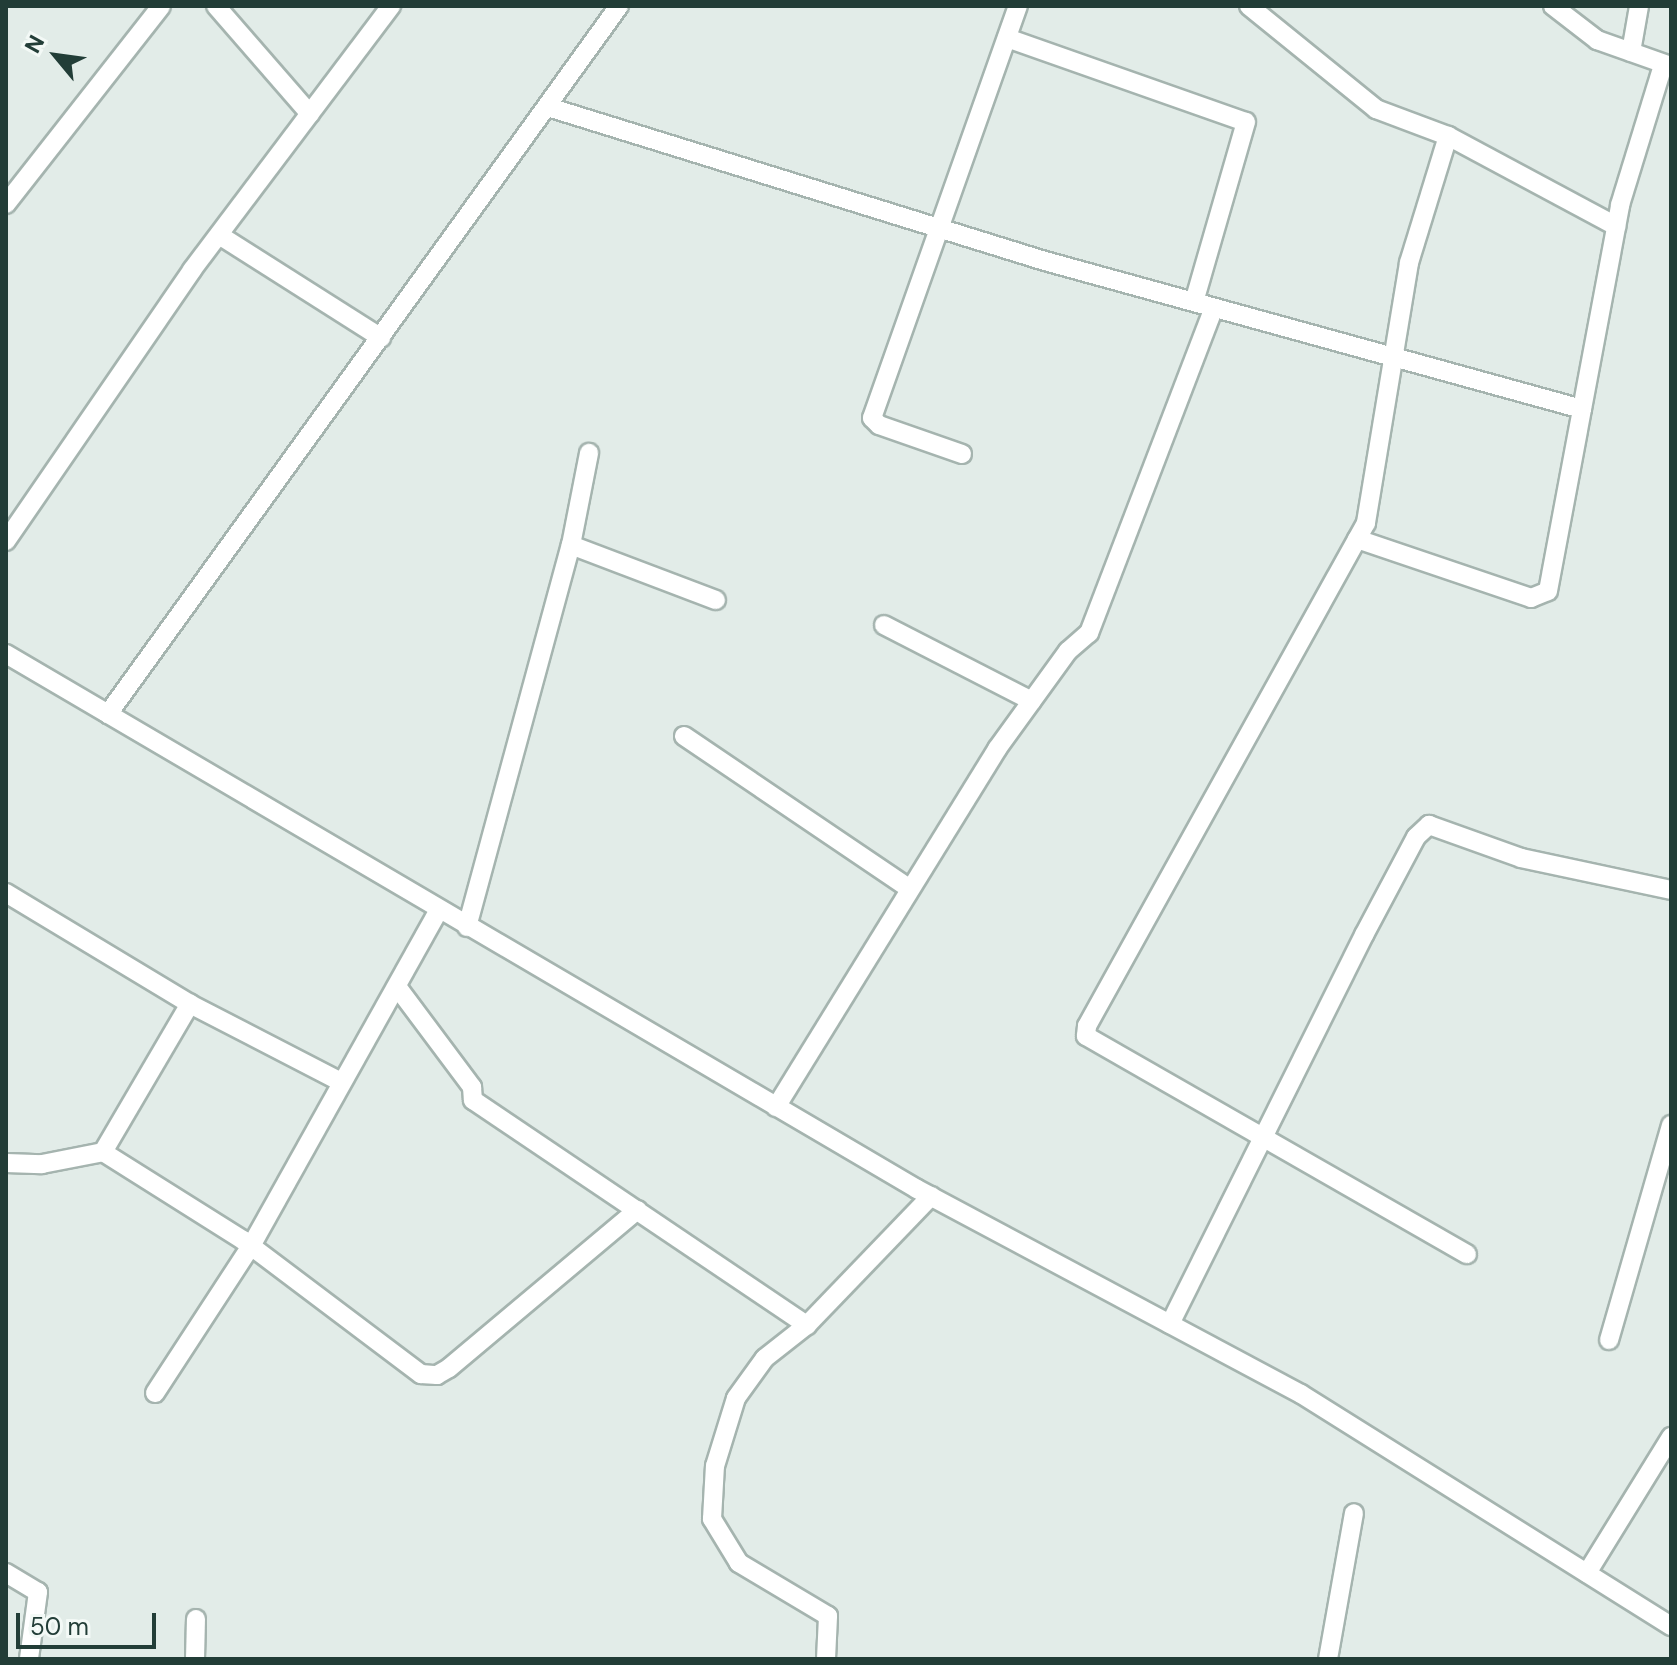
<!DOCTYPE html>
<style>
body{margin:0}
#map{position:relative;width:1677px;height:1665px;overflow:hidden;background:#e2ece8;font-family:"DM Sans",sans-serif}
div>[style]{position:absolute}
.roads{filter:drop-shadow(2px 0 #a5b4af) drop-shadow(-2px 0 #a5b4af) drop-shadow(0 2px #a5b4af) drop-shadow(0 -2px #a5b4af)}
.minor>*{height:18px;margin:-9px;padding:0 9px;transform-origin:9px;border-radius:9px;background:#fff}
span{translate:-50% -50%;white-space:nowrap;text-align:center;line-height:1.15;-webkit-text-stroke:6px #f3f9f6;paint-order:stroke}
.frame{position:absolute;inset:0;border:8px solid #223d37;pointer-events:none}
.north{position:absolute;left:16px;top:16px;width:80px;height:80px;-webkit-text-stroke:6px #f3f9f6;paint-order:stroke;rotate:299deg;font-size:22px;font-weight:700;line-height:32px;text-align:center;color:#223d37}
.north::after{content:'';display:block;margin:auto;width:28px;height:36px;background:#223d37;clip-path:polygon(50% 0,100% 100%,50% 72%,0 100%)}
.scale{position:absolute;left:16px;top:1613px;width:140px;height:36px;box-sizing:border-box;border:4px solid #223d37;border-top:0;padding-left:10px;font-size:24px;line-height:28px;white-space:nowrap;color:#223d37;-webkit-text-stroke:6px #f3f9f6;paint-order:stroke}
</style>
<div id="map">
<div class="roads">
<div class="minor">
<i style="left:216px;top:6px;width:143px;rotate:49deg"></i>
<i style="left:1249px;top:6px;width:164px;rotate:39deg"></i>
<i style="left:1376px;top:109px;width:77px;rotate:20.6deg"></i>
<i style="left:1448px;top:136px;width:191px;rotate:28.2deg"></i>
<i style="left:1553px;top:6px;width:56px;rotate:37.7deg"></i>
<i style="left:1597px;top:40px;width:78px;rotate:19.4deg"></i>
<i style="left:1007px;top:38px;width:253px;rotate:19.4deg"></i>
<i style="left:1246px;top:122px;width:187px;rotate:106.1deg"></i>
<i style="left:1631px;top:52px;width:47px;rotate:-80.1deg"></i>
<i style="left:548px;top:107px;width:520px;rotate:17.22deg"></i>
<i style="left:1045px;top:261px;width:557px;rotate:15.41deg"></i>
<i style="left:1448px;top:136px;width:133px;rotate:107.1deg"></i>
<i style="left:1409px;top:263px;width:264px;rotate:99.4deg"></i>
<i style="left:1366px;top:523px;width:575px;rotate:119.02deg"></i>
<i style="left:1087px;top:1026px;width:10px;rotate:96deg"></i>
<i style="left:1086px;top:1036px;width:439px;rotate:29.8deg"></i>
<i style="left:6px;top:204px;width:251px;rotate:-51.9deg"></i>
<i style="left:219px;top:235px;width:192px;rotate:32.4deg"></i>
<i style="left:962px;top:454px;width:88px;rotate:-160.7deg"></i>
<i style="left:879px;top:425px;width:10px;rotate:-135deg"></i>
<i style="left:872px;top:418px;width:437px;rotate:-70.5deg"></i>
<i style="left:1357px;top:539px;width:184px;rotate:18.7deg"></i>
<i style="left:1531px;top:598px;width:18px;rotate:-22deg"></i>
<i style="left:1548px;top:591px;width:393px;rotate:-79.4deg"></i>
<i style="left:1620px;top:205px;width:146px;rotate:-72.9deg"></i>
<i style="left:6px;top:541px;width:329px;rotate:-55.5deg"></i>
<i style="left:192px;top:270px;width:331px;rotate:-53deg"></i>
<i style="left:571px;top:545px;width:155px;rotate:20.8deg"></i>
<i style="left:884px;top:625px;width:166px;rotate:27.2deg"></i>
<i style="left:6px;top:654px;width:1056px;rotate:30.42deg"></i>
<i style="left:917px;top:1189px;width:435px;rotate:28.1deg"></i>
<i style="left:1301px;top:1394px;width:437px;rotate:32.1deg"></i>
<i style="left:108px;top:714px;width:873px;rotate:-54.18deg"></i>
<i style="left:684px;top:736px;width:273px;rotate:34.1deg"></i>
<i style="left:6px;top:893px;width:215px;rotate:31.1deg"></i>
<i style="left:190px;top:1004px;width:170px;rotate:27.3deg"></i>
<i style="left:467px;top:927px;width:396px;rotate:-74.8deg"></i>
<i style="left:571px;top:545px;width:94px;rotate:-78.9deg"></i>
<i style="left:398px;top:988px;width:124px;rotate:53.2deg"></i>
<i style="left:472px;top:1087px;width:13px;rotate:86deg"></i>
<i style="left:473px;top:1100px;width:403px;rotate:34deg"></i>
<i style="left:776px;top:1107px;width:421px;rotate:-58.3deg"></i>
<i style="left:997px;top:749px;width:121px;rotate:-54.1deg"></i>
<i style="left:1068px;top:651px;width:28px;rotate:-41deg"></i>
<i style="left:1089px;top:633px;width:348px;rotate:-69deg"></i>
<i style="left:103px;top:1152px;width:165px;rotate:32.2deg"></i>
<i style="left:243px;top:1240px;width:223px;rotate:37deg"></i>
<i style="left:421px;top:1374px;width:16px;rotate:4deg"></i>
<i style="left:437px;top:1375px;width:14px;rotate:-30deg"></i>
<i style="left:449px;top:1368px;width:246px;rotate:-40deg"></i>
<i style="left:6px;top:1163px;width:36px;rotate:2deg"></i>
<i style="left:42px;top:1164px;width:62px;rotate:-11.1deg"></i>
<i style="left:103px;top:1152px;width:172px;rotate:-59.6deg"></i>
<i style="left:1170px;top:1324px;width:435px;rotate:-63.5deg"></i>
<i style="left:1364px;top:935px;width:111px;rotate:-62deg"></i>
<i style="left:1416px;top:837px;width:18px;rotate:-43deg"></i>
<i style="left:1429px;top:825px;width:98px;rotate:19.7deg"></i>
<i style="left:1521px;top:858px;width:153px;rotate:12deg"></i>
<i style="left:1609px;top:1340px;width:224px;rotate:-73.9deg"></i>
<i style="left:155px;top:1393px;width:176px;rotate:-56.9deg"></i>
<i style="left:251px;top:1246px;width:385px;rotate:-60.8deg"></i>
<i style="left:6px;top:1573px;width:37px;rotate:31deg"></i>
<i style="left:38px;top:1592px;width:68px;rotate:97.7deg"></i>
<i style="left:1587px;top:1573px;width:160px;rotate:-58.3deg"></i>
<i style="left:195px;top:1659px;width:40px;rotate:-88.6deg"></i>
<i style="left:826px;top:1659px;width:43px;rotate:-87.3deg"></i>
<i style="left:828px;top:1616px;width:104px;rotate:-149.2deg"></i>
<i style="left:739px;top:1563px;width:52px;rotate:-121.5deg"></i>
<i style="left:712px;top:1519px;width:53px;rotate:-86.8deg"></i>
<i style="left:715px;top:1466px;width:71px;rotate:-72.8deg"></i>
<i style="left:736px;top:1398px;width:49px;rotate:-54.1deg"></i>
<i style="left:765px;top:1358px;width:53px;rotate:-38.2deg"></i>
<i style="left:807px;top:1325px;width:179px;rotate:-46.1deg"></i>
<i style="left:1328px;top:1659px;width:148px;rotate:-79.9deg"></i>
</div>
</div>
<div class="frame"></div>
<div class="north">N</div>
<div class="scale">50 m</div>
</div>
